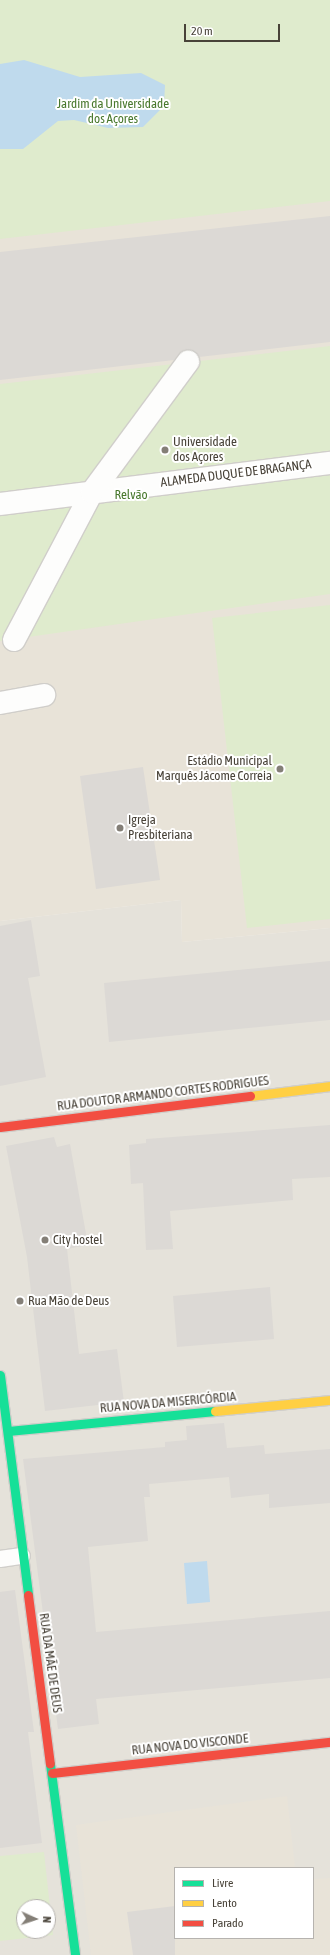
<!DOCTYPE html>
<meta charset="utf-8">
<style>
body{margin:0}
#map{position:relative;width:330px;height:1955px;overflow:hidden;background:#f2f0ec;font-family:"Asap Condensed",sans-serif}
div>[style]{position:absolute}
.residential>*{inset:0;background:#e5e2da}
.education>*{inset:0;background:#e8e3d8}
.green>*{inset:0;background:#dfebcd}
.water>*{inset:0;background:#bfdaed}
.building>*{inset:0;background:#dcd9d5}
.roads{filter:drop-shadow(1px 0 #d0ceca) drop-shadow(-1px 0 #d0ceca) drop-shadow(0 1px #d0ceca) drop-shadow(0 -1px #d0ceca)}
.lane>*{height:16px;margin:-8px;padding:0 8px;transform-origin:8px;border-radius:8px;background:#fdfdfc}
.street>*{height:22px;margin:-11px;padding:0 11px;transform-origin:11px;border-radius:11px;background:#fdfdfc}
.fast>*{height:9px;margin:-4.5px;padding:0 4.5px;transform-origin:4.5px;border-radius:4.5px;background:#16e098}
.slow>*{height:9px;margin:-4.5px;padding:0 4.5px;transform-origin:4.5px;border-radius:4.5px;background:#ffcf43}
.jam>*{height:9px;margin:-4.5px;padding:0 4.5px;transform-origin:4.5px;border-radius:4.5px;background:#f24e42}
.dots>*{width:11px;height:11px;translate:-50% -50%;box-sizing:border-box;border:2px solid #fff;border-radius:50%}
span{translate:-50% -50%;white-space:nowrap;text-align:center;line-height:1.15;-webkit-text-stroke:4px #fff;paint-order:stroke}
.park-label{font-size:13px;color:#48782d}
.poi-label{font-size:13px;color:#484238}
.left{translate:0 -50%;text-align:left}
.right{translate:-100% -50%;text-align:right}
.street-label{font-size:13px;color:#484238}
.legend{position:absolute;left:174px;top:1867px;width:140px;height:72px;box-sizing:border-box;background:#fff;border:1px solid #b6b3af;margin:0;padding:5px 7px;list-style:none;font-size:12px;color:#484238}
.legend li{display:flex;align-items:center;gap:8px;height:20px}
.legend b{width:20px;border:1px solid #b6b3af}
.north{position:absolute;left:16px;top:1899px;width:40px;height:40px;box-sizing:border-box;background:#fff;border:1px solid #b6b3af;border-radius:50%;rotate:93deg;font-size:11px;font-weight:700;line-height:16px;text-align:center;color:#484238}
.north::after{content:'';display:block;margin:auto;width:14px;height:18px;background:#847f77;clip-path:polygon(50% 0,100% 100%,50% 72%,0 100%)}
.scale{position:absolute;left:184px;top:24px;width:96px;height:18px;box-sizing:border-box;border:2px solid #484238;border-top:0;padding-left:5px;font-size:12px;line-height:14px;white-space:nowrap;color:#484238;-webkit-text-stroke:3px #fff;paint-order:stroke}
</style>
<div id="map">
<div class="residential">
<i style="clip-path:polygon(evenodd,181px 900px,182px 942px,330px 928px,330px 1955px,0 1955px,0 921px,181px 900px,175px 1868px,313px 1868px,313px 1938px,175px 1938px,175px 1868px,181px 900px,24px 1907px,48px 1907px,48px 1931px,24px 1931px,24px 1907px)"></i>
</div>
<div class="education">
<i style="clip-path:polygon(0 0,330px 0,330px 928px,182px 942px,181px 900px,0 921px)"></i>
<i style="clip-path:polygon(287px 1796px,295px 1868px,175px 1868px,175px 1938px,313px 1938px,313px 1879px,330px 1878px,330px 1955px,91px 1955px,76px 1825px)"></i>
</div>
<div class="green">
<i style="clip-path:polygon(0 0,330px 0,330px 201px,0 239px)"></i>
<i style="clip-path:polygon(330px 346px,330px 594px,0 641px,0 384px)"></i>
<i style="clip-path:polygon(330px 605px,330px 919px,247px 928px,212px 618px)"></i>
<i style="clip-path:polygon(evenodd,44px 1852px,53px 1935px,0 1941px,0 1856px,44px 1852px,24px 1907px,48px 1907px,48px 1931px,24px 1931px,24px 1907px)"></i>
</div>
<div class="water">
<i style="clip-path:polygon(24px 60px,80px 77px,141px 73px,165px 85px,164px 106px,143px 127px,108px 128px,74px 120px,58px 121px,23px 149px,0 149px,0 64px)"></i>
<i style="clip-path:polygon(207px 1561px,210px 1602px,187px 1604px,184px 1563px)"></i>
</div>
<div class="building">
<i style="clip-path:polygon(330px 216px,330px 342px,199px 357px,189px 350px,183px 351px,174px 360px,0 380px,0 252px)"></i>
<i style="clip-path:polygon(143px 767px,160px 880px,96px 889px,80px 776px)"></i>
<i style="clip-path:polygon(31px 920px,40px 976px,28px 978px,46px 1077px,0 1086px,0 926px)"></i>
<i style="clip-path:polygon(330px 961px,330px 1020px,109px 1042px,104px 983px)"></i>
<i style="clip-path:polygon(330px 1125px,330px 1177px,292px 1179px,293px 1200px,170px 1211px,173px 1249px,146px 1250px,143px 1183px,131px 1184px,129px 1145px,146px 1143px,146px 1139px)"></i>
<i style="clip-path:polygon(54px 1137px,57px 1147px,70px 1144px,88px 1245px,67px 1249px,79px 1354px,117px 1349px,124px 1402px,45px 1411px,27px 1257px,6px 1146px)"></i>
<i style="clip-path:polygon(270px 1287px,274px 1339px,177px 1347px,173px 1296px)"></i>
<i style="clip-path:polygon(224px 1423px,227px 1448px,264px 1445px,265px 1454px,330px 1449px,330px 1503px,269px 1508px,269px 1494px,231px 1498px,229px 1477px,149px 1484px,150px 1497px,144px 1497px,148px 1541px,88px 1547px,96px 1632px,330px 1611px,330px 1678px,96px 1699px,99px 1724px,58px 1729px,23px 1459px,165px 1447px,165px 1442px,187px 1440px,186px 1426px)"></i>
<i style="clip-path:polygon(15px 1590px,34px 1732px,28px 1732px,42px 1843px,0 1848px,0 1592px)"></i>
<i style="clip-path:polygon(175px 1906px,175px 1955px,133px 1955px,127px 1912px)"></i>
</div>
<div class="roads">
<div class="lane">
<i style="left:0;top:1559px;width:22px;rotate:-8deg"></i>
</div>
<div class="street">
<i style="left:0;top:504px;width:333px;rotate:-7.1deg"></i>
<i style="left:14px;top:640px;width:167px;rotate:-62.2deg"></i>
<i style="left:92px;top:492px;width:162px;rotate:-53.6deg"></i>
<i style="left:0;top:703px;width:45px;rotate:-10.3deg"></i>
</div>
<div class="fast">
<i style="left:0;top:1375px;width:222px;rotate:82.7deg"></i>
<i style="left:8px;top:1431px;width:208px;rotate:-5.5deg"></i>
<i style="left:50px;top:1764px;width:193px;rotate:82.5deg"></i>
</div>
<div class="slow">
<i style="left:250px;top:1096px;width:81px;rotate:-7.1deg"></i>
<i style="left:215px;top:1411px;width:116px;rotate:-5.5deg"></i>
</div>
<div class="jam">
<i style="left:0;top:1127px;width:252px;rotate:-7.1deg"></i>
<i style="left:28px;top:1595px;width:170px;rotate:82.6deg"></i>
<i style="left:52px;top:1773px;width:280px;rotate:-6.4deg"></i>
</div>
</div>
<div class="dots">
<i style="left:165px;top:450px;background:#847f77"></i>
<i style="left:280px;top:769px;background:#847f77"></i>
<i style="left:120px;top:828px;background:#847f77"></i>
<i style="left:45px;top:1240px;background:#847f77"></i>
<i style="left:20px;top:1301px;background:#847f77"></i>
</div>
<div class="park-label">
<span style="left:113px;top:112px">Jardim da Universidade<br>dos Açores</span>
<span style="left:131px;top:495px">Relvão</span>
</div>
<div class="poi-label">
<span class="left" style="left:173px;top:450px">Universidade<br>dos Açores</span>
<span class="right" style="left:272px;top:769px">Estádio Municipal<br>Marquês Jácome Correia</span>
<span class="left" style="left:128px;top:828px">Igreja<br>Presbiteriana</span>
<span class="left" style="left:53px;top:1240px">City hostel</span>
<span class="left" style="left:28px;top:1301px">Rua Mão de Deus</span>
</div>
<div class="street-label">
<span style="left:236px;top:474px;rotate:-7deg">ALAMEDA DUQUE DE BRAGANÇA</span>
<span style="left:163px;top:1094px;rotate:-7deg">RUA DOUTOR ARMANDO CORTES RODRIGUES</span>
<span style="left:168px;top:1403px;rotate:-5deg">RUA NOVA DA MISERICÓRDIA</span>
<span style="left:50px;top:1663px;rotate:82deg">RUA DA MÃE DE DEUS</span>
<span style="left:190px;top:1745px;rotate:-6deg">RUA NOVA DO VISCONDE</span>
</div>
<ul class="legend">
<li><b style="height:5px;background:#16e098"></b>Livre</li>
<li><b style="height:5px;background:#ffcf43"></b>Lento</li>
<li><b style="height:5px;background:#f24e42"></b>Parado</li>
</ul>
<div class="north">N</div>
<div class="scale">20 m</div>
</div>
